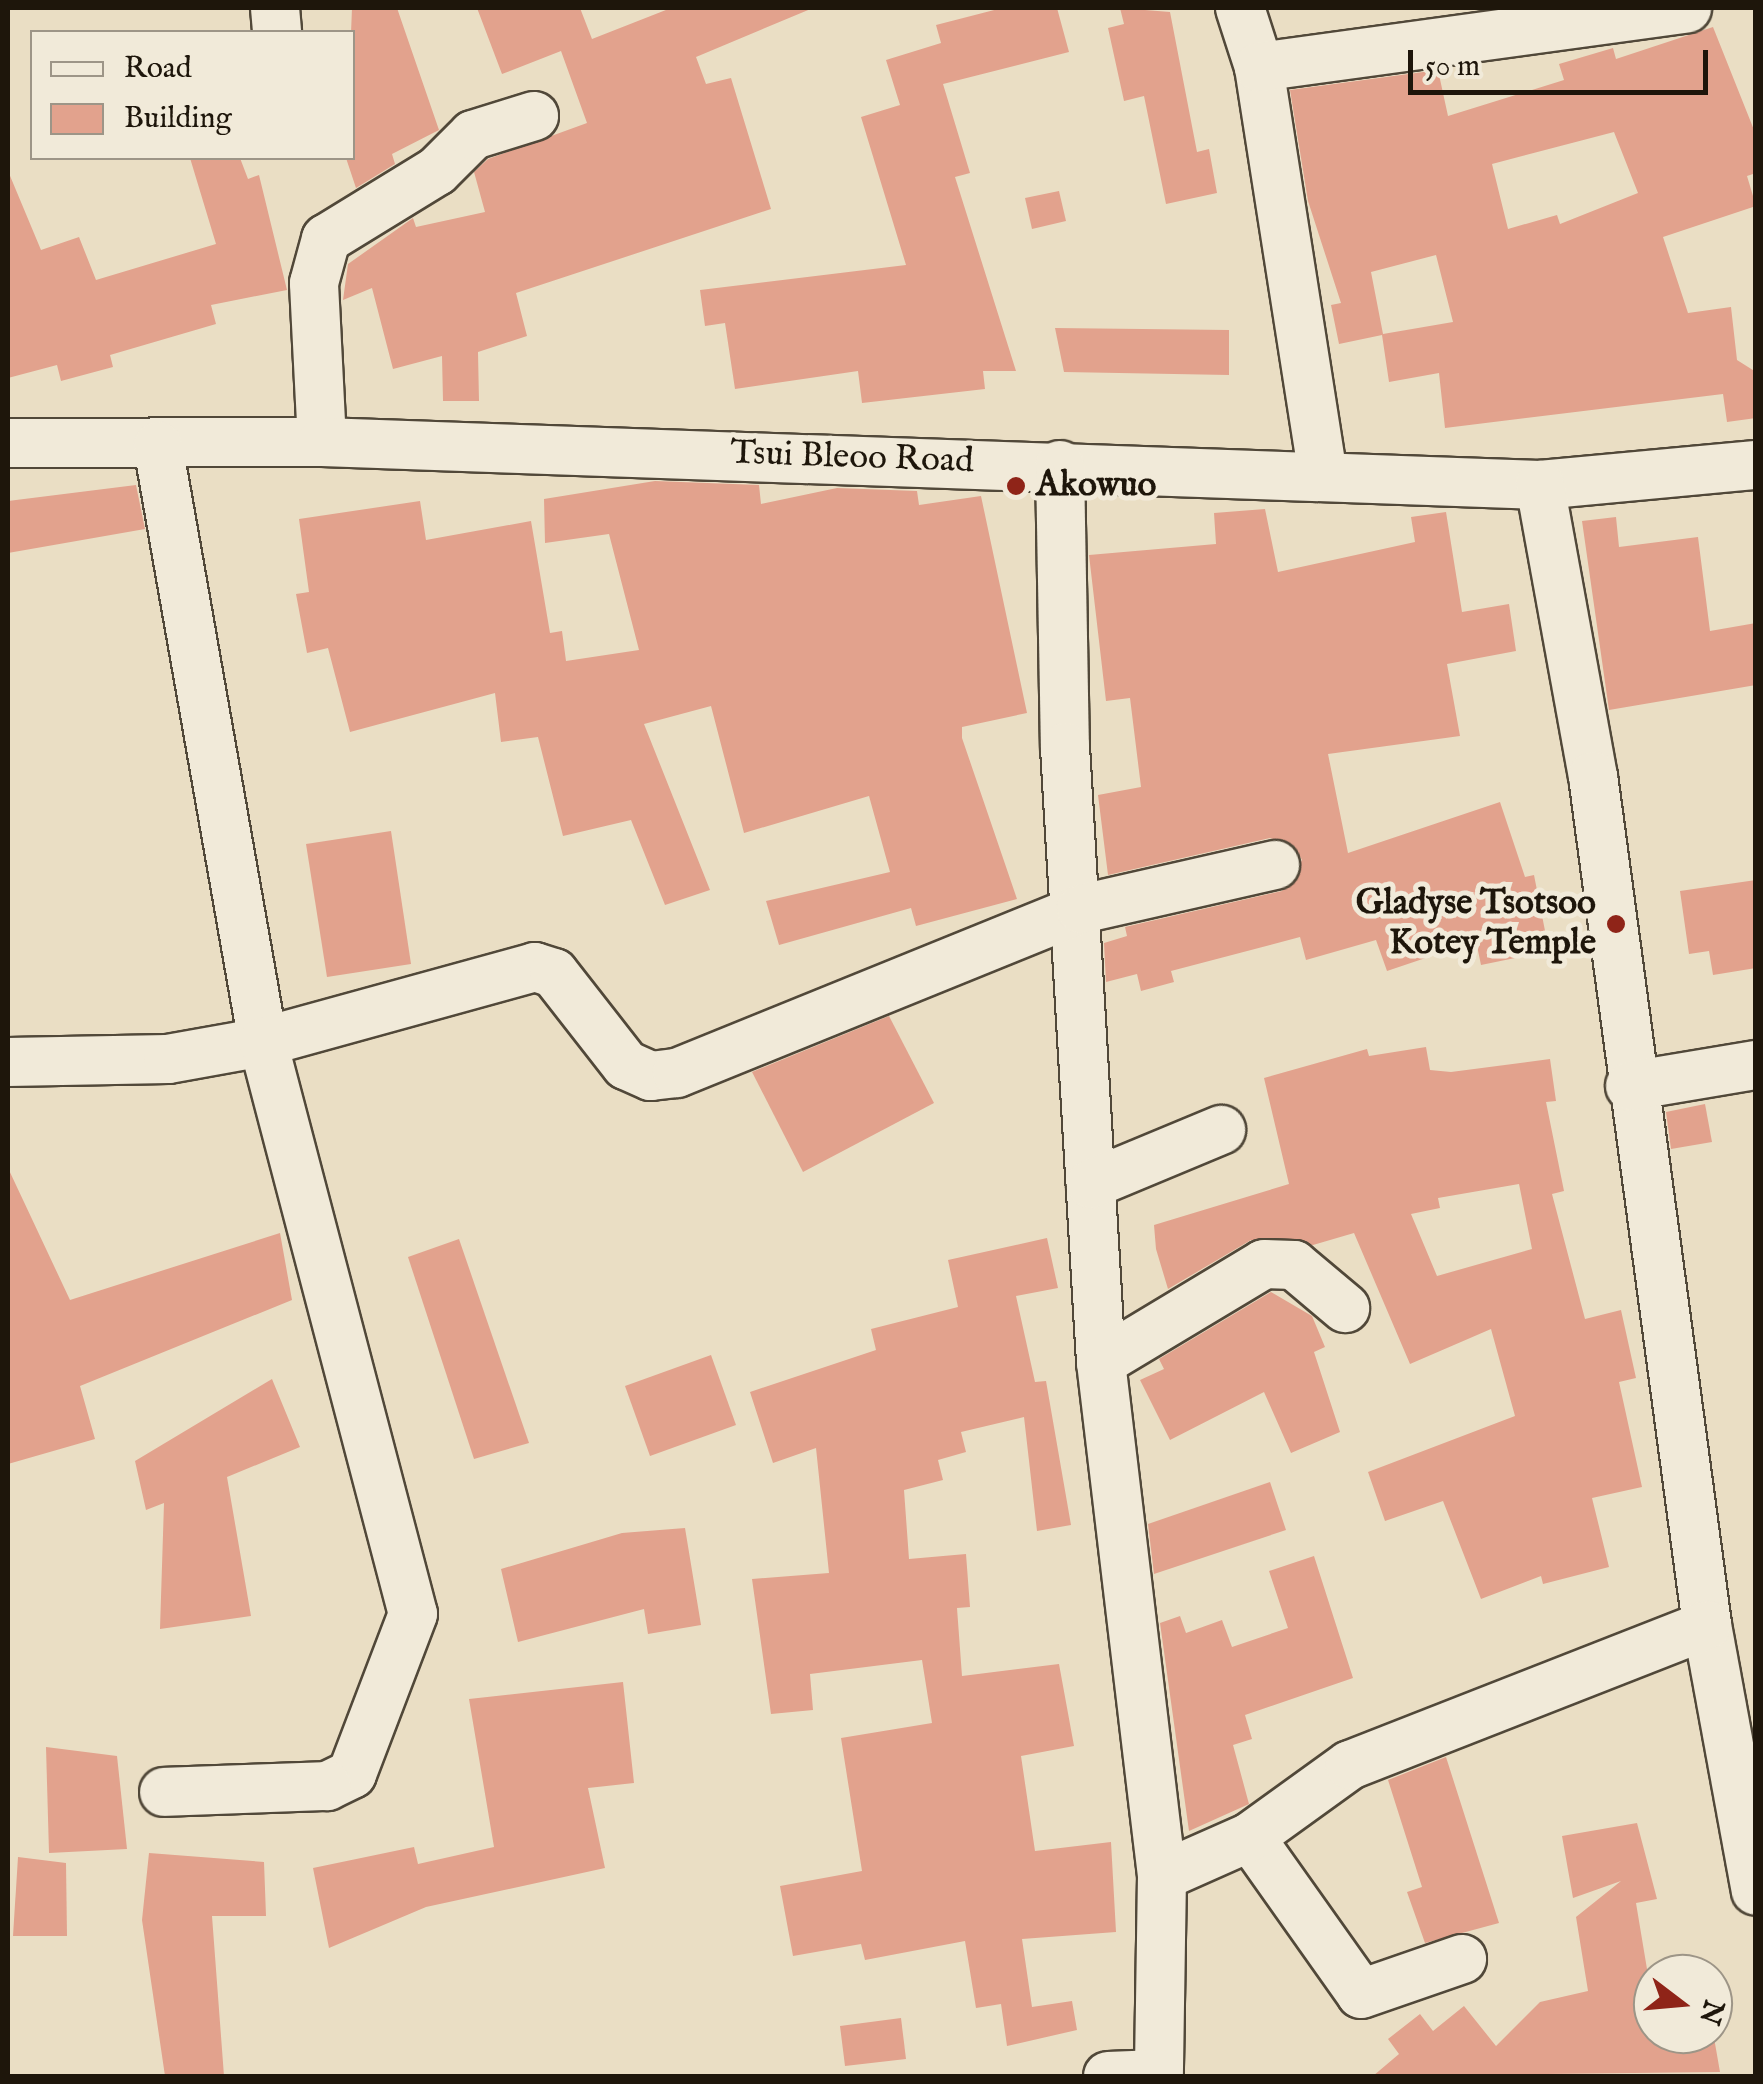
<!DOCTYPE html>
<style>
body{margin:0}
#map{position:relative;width:1763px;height:2084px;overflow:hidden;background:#eadec4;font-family:"IM FELL English",serif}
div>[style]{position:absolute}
.building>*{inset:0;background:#e2a28d}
.roads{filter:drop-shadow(2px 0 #514839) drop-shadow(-2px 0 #514839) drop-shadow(0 2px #514839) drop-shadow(0 -2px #514839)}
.minor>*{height:48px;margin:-24px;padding:0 24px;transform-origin:24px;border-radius:24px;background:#f1ead9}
.dots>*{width:28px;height:28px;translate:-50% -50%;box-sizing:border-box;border:5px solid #f1ead9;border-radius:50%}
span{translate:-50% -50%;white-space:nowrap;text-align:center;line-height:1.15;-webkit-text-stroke:10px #f1ead9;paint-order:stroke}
.street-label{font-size:35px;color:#1e160b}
.poi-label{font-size:35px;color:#1e160b;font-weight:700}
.left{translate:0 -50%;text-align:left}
.right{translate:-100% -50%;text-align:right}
.frame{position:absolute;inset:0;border:10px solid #1e160b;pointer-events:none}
.legend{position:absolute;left:30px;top:30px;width:325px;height:130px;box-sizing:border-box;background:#f1ead9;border:2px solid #9d9587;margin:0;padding:12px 18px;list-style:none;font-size:30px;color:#1e160b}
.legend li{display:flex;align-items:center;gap:20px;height:50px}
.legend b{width:50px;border:2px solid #9d9587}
.north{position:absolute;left:1633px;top:1954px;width:100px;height:100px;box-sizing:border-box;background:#f1ead9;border:2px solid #9d9587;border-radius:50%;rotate:106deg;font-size:28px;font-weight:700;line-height:40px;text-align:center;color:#1e160b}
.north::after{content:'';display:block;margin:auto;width:35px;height:45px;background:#8f2418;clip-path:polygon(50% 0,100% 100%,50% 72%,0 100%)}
.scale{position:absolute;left:1408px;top:50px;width:300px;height:45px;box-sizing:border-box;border:5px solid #1e160b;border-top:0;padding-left:12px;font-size:30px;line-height:35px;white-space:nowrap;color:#1e160b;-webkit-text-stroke:8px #f1ead9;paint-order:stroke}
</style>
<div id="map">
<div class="building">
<i style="clip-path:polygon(352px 8px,397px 8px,439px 130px,392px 154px,395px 164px,356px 188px,346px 158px)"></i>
<i style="clip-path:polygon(477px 8px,580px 8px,592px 39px,671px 8px,813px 8px,696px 57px,706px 84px,731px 78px,771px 209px,516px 293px,527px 336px,478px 352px,479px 401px,443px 401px,442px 356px,393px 369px,372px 288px,343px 300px,348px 264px,413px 218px,416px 227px,485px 212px,474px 172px,488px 159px,587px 123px,561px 51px,502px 74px)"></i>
<i style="clip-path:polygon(1002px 8px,1057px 8px,1069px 52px,943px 84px,970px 173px,955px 177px,1016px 371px,983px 371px,985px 389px,862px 403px,858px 371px,735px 389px,725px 323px,705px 326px,700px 290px,906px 265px,861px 117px,900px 105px,886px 60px,941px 43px,936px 25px)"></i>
<i style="clip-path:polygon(1120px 8px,1170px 12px,1197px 152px,1209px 149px,1217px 193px,1166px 204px,1144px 96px,1124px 101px,1108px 28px,1124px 24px)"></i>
<i style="clip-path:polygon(evenodd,1713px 27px,1756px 135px,1756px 173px,1747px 176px,1756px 206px,1663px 237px,1688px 313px,1731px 307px,1737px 360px,1756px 372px,1756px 418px,1727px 422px,1723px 394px,1445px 428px,1439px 373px,1389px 382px,1382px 335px,1339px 344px,1331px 305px,1341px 303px,1308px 201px,1290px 90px,1438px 70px,1448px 116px,1564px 80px,1559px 64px,1613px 48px,1616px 59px,1713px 27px,1614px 132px,1638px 193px,1560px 224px,1557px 215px,1508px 229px,1492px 164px,1614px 132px,1713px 27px,1436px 255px,1453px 322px,1383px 334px,1371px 272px,1436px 255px)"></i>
<i style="clip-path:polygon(190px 158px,240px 158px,248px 179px,259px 175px,287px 290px,211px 305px,216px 324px,110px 355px,113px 367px,61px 381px,57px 365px,8px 378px,8px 171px,41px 250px,79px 237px,96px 280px,216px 244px)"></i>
<i style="clip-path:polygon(1059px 191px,1066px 221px,1032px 229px,1025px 198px)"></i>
<i style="clip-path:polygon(1055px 328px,1229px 330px,1229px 375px,1064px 372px)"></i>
<i style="clip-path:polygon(655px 481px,759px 485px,761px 504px,837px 488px,917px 491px,919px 505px,981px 496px,1027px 713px,962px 727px,962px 738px,1017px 899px,916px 926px,911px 908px,779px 945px,766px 901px,890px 872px,869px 796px,744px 833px,711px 706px,644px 724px,710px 890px,665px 905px,631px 820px,563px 836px,538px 737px,501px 742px,495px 693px,350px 732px,328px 648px,307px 653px,296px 594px,309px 592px,299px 519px,420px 501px,426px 540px,531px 521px,550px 633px,562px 631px,566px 661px,639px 650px,609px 534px,545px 543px,544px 499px)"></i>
<i style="clip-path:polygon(136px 485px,145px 529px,8px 553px,8px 501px)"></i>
<i style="clip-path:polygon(1265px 509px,1278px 572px,1415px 542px,1411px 517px,1446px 512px,1462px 612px,1509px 604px,1516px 651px,1447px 664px,1460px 736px,1328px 754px,1348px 853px,1500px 802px,1525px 877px,1534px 875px,1549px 951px,1481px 965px,1476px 941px,1387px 971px,1376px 940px,1306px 960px,1300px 937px,1171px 971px,1174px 982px,1141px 991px,1137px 974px,1106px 982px,1104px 943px,1127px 936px,1125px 927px,1282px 891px,1302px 860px,1294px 846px,1270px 838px,1108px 875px,1098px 795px,1141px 787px,1130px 698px,1106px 701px,1089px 555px,1216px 544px,1214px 513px)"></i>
<i style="clip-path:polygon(1616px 517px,1619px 547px,1698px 537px,1710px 631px,1756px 623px,1756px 685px,1609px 710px,1582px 521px)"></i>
<i style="clip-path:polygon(391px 831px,411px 964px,327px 977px,306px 844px)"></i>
<i style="clip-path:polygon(1756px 880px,1756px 968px,1713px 975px,1709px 951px,1689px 954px,1680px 891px)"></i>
<i style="clip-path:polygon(889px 1016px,934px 1103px,803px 1172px,752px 1072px)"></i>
<i style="clip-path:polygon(evenodd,1426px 1047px,1430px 1070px,1451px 1072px,1550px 1059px,1556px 1101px,1546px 1102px,1564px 1191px,1552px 1194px,1585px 1319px,1621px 1310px,1636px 1378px,1619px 1382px,1642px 1487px,1592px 1498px,1609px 1567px,1543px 1584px,1541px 1576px,1481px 1599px,1443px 1501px,1385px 1521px,1368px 1472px,1515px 1416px,1491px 1329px,1410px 1364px,1354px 1233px,1313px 1245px,1251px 1240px,1168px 1289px,1156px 1249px,1154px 1225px,1289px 1184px,1264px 1078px,1367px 1049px,1369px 1056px,1426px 1047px,1519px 1184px,1532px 1249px,1437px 1276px,1411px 1214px,1440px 1208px,1438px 1198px,1519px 1184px)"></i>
<i style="clip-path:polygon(1705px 1104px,1712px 1142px,1671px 1149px,1666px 1112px)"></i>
<i style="clip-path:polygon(8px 1168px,70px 1300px,280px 1233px,292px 1300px,80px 1386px,95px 1439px,8px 1464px)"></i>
<i style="clip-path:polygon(1047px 1238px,1058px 1288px,1016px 1296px,1035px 1382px,1046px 1381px,1071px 1525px,1037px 1531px,1024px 1417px,961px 1432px,966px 1452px,938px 1460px,943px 1480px,904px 1490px,909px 1559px,966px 1554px,970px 1607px,957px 1608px,962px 1676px,1059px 1664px,1074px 1746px,1021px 1756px,1035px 1851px,1111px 1842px,1116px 1932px,1022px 1939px,1032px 2007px,1072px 2001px,1077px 2030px,1007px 2046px,1001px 2004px,976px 2008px,965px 1941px,865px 1960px,861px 1944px,793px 1956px,780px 1886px,862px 1871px,841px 1738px,932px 1723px,922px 1660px,810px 1674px,813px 1710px,771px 1714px,752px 1579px,829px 1573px,816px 1448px,773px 1463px,750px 1392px,876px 1350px,871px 1329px,958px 1307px,948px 1260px)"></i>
<i style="clip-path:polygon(459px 1239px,529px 1443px,474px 1459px,408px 1257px)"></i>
<i style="clip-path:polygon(1271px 1292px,1312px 1316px,1325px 1347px,1314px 1352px,1340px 1432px,1291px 1453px,1264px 1392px,1170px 1440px,1140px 1380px,1164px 1369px,1159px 1359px)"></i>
<i style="clip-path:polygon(711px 1355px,736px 1425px,650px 1456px,625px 1386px)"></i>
<i style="clip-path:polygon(272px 1379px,300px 1447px,227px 1477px,251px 1616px,160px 1629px,164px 1503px,146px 1510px,135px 1461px)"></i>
<i style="clip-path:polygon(1270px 1482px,1286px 1530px,1154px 1574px,1148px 1524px)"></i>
<i style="clip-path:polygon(685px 1528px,701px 1625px,648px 1634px,644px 1609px,518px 1642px,501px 1569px,622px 1533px)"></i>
<i style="clip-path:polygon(1314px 1556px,1353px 1678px,1245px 1715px,1252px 1739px,1233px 1745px,1249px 1804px,1189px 1831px,1160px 1623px,1180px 1616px,1186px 1633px,1222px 1620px,1232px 1647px,1288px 1628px,1269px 1571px)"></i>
<i style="clip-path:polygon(623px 1682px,634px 1783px,588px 1788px,605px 1868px,426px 1907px,329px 1948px,313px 1868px,414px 1847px,418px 1864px,494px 1847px,469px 1699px)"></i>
<i style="clip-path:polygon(46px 1747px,117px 1756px,127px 1849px,49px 1853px)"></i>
<i style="clip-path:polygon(1446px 1757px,1499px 1923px,1425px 1943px,1407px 1892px,1422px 1887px,1388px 1780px)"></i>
<i style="clip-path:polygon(1637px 1823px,1657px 1899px,1636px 1903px,1648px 1975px,1711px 1963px,1723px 2024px,1713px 2027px,1713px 1974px,1653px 1974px,1653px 2034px,1713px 2032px,1720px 2072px,1373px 2076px,1399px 2054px,1388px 2039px,1420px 2014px,1433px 2031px,1464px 2006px,1496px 2046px,1540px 2002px,1588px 1991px,1576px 1917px,1621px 1881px,1573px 1898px,1562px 1836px)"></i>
<i style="clip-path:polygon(149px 1853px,264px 1862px,266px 1916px,212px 1916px,224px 2076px,165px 2076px,142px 1920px)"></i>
<i style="clip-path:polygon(18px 1857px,66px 1863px,67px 1936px,13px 1936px)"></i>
<i style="clip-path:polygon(901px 2018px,906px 2059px,845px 2066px,840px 2026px)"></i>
</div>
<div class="roads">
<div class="minor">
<i style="left:275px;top:8px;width:24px;rotate:85deg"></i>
<i style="left:1240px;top:8px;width:62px;rotate:72.1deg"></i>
<i style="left:1259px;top:67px;width:414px;rotate:81.1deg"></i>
<i style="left:1259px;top:67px;width:432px;rotate:-7.8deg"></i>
<i style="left:322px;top:442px;width:159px;rotate:-92.9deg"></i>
<i style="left:314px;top:283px;width:46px;rotate:-74.7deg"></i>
<i style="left:326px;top:239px;width:130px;rotate:-31.5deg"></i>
<i style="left:437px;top:171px;width:51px;rotate:-45deg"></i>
<i style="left:473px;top:135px;width:64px;rotate:-17.3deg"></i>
<i style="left:8px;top:443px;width:314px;rotate:-0.2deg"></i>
<i style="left:322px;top:442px;width:1219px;rotate:2.02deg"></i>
<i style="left:1540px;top:485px;width:217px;rotate:-5.3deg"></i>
<i style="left:158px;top:446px;width:605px;rotate:80.01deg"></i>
<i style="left:263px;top:1042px;width:591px;rotate:75.31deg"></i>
<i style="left:413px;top:1614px;width:171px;rotate:110.9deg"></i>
<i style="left:352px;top:1774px;width:28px;rotate:154deg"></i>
<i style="left:327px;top:1786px;width:163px;rotate:177.9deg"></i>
<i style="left:1060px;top:465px;width:282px;rotate:89deg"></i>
<i style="left:1065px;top:747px;width:616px;rotate:86.65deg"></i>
<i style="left:1101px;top:1362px;width:518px;rotate:83.23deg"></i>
<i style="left:1162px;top:1876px;width:200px;rotate:90.9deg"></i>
<i style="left:1540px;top:485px;width:296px;rotate:79.7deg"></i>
<i style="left:1593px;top:776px;width:857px;rotate:82.35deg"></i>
<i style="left:1707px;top:1625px;width:270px;rotate:79.6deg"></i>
<i style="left:8px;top:1062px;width:160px;rotate:-1.1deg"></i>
<i style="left:168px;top:1059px;width:97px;rotate:-10.1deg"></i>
<i style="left:263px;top:1042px;width:282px;rotate:-15.4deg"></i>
<i style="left:535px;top:967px;width:20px;rotate:18deg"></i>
<i style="left:554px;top:973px;width:117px;rotate:52deg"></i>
<i style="left:626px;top:1065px;width:27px;rotate:24deg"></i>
<i style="left:651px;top:1076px;width:26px;rotate:-7deg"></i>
<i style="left:677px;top:1073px;width:436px;rotate:-22.1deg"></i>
<i style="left:1081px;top:909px;width:199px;rotate:-12.8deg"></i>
<i style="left:1630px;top:1086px;width:128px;rotate:-9.5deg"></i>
<i style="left:1091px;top:1184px;width:141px;rotate:-22.6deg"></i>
<i style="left:1101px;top:1362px;width:190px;rotate:-31deg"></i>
<i style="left:1264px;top:1264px;width:30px;rotate:2deg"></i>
<i style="left:1294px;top:1265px;width:67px;rotate:40.1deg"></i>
<i style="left:1250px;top:1837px;width:192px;rotate:54.7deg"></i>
<i style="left:1361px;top:1994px;width:107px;rotate:-19.1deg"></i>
<i style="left:1162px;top:1876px;width:96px;rotate:-23.9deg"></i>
<i style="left:1250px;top:1837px;width:123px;rotate:-35.8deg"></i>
<i style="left:1350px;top:1765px;width:383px;rotate:-21.4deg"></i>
<i style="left:1108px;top:2076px;width:50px;rotate:-2.3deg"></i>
</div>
</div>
<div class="dots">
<i style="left:1016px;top:486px;background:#8f2418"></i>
<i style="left:1616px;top:924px;background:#8f2418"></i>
</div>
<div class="street-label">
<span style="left:852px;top:458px;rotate:2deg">Tsui Bleoo Road</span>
</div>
<div class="poi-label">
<span class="left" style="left:1036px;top:486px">Akowuo</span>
<span class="right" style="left:1596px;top:924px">Gladyse Tsotsoo<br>Kotey Temple</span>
</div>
<div class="frame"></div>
<ul class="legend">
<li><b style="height:12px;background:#f1ead9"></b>Road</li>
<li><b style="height:28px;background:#e2a28d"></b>Building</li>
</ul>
<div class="north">N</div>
<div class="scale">50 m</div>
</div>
